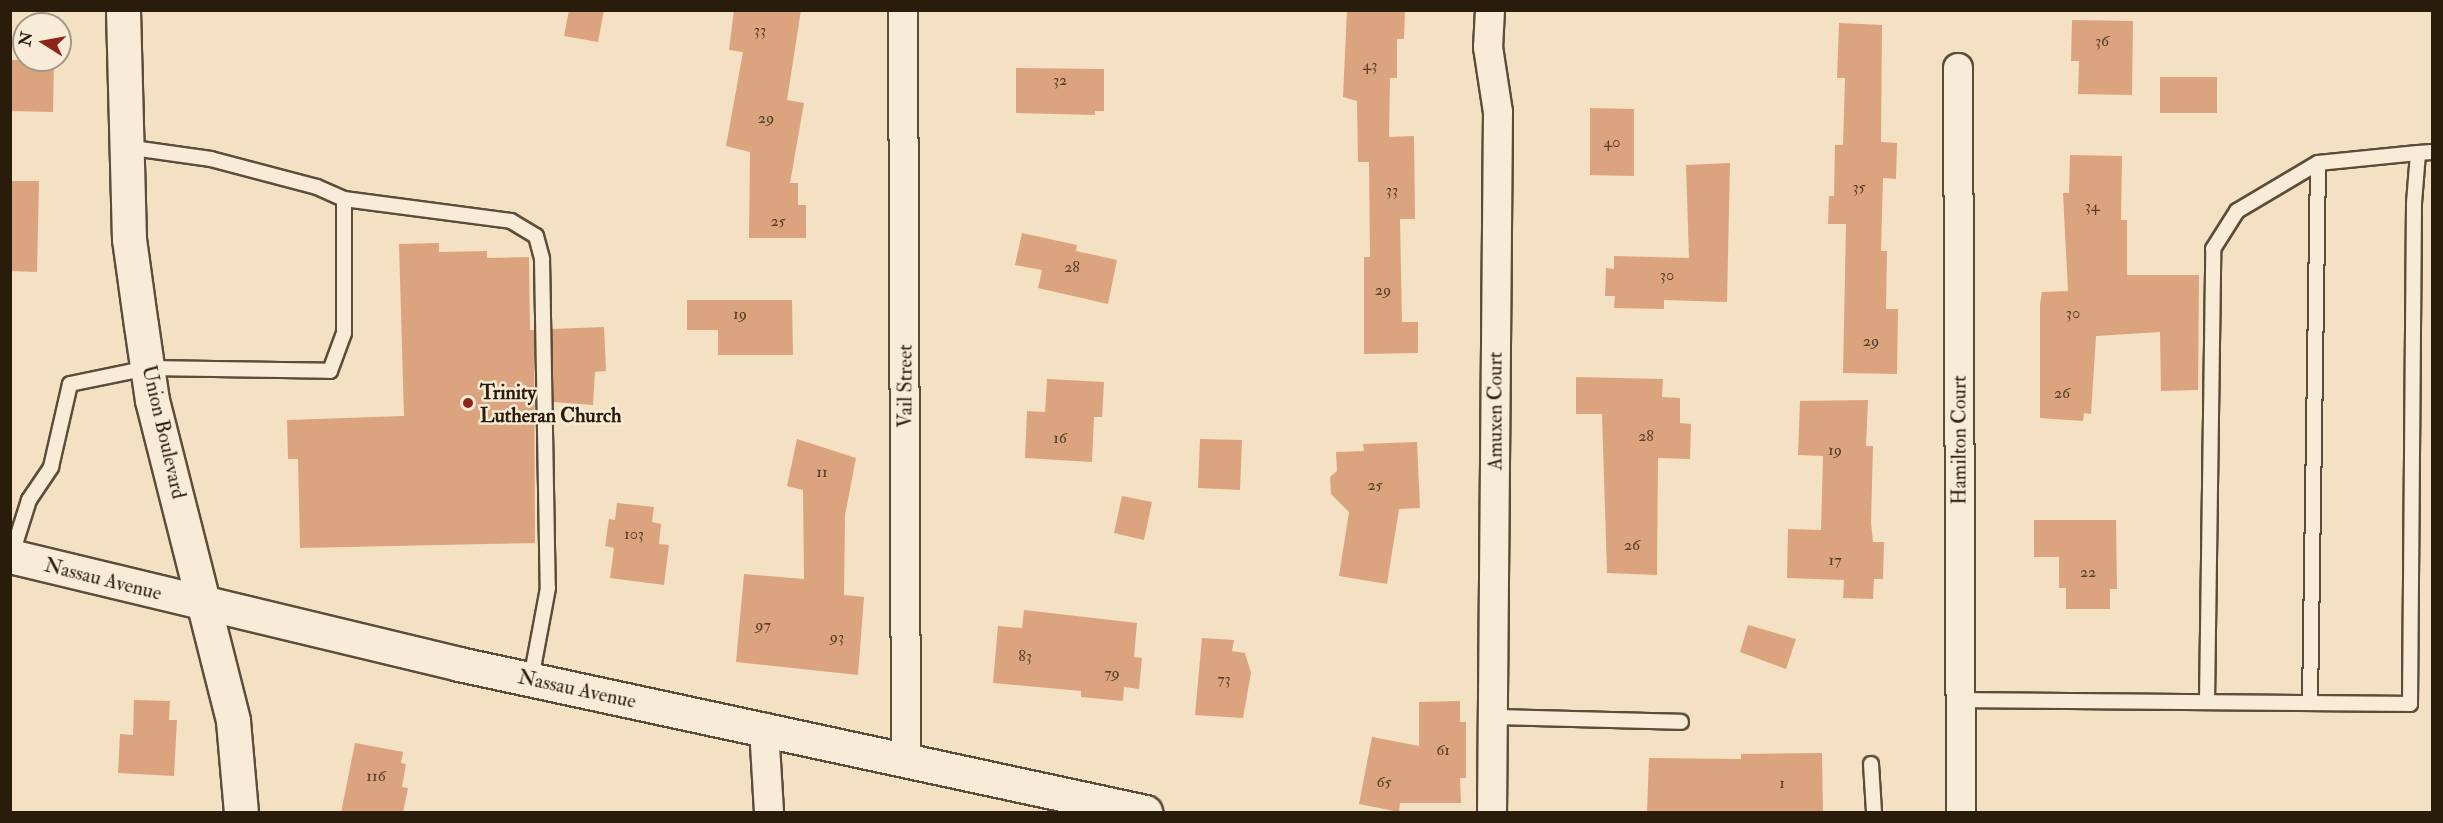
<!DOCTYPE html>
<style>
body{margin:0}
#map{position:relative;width:2443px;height:823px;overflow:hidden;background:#f4e0c2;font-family:"IM FELL Double Pica",serif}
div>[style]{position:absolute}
.building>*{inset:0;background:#dba47f}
.roads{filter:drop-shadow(2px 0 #5c4d39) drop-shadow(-2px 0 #5c4d39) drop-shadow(0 2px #5c4d39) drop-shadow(0 -2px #5c4d39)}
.lane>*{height:14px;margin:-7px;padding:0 7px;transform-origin:7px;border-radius:7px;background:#f8ebd7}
.street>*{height:28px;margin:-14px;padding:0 14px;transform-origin:14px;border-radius:14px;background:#f8ebd7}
.secondary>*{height:33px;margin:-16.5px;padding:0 16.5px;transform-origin:16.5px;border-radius:16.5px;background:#f8ebd7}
.dots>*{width:16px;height:16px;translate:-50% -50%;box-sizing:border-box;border:3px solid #f8ebd7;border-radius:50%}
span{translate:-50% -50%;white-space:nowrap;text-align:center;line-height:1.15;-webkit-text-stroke:5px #f8ebd7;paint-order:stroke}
.number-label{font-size:16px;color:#563e28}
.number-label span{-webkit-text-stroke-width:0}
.street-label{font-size:20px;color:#291c0b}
.poi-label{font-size:20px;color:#291c0b;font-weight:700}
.left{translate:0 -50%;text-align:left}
.frame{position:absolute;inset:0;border:12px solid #291c0b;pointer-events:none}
.north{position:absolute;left:12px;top:12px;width:60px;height:60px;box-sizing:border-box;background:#f8ebd7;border:2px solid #a59885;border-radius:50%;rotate:281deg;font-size:16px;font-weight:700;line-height:24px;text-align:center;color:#291c0b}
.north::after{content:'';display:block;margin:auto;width:21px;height:27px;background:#8f2418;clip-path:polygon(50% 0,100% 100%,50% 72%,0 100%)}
</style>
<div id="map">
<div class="building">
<i style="clip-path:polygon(569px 10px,604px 10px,598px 42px,564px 36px)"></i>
<i style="clip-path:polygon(734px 10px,801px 10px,787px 100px,804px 103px,790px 183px,798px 183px,798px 205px,806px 205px,806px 238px,749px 238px,750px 152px,726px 146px,743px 52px,729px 50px)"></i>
<i style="clip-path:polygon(1347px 10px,1405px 11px,1404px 39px,1397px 39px,1397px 78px,1390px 78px,1389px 137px,1414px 136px,1415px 219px,1400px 219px,1402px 322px,1418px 322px,1418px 353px,1364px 354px,1364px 257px,1370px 257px,1369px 162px,1358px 162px,1357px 101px,1343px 97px)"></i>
<i style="clip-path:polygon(2072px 20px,2133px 21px,2132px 95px,2078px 94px,2079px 61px,2071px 61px)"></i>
<i style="clip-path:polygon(1839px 23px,1882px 25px,1881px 142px,1897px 143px,1896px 179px,1883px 178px,1881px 251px,1887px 251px,1886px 309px,1898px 309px,1897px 374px,1843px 373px,1846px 224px,1828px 224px,1829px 196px,1834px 196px,1835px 145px,1843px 145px,1845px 78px,1837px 78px)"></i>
<i style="clip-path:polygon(10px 60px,54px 60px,53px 112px,10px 111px)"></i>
<i style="clip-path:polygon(1016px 68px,1104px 69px,1104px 111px,1095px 111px,1095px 115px,1016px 113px)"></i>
<i style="clip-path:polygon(2160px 77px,2217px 77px,2217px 113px,2160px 113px)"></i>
<i style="clip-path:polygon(1590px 108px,1634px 109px,1634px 176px,1590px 175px)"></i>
<i style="clip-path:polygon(2070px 155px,2122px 156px,2121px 220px,2127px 220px,2127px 275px,2199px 275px,2198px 390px,2161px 391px,2160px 332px,2096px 336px,2091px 414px,2084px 413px,2083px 421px,2040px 418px,2040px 305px,2042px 292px,2068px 291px,2063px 193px,2069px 193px)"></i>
<i style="clip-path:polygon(1730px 163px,1727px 302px,1664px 300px,1664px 309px,1614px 308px,1615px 296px,1605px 296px,1606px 268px,1614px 269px,1614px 256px,1689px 258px,1686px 165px)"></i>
<i style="clip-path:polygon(10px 181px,39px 181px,37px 272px,10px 271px)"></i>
<i style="clip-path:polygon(1022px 233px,1077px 245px,1076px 251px,1117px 260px,1108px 304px,1038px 288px,1042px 270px,1015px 265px)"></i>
<i style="clip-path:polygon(439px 243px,439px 252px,487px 251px,487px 258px,529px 257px,530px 330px,534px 330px,535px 543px,300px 548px,298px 459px,288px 459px,287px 420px,404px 416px,399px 244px)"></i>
<i style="clip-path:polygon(687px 300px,792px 300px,793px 355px,718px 355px,718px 330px,687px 330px)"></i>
<i style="clip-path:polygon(604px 327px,606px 371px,595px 372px,593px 405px,554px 402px,552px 329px)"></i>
<i style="clip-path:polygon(1576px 377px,1663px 379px,1662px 397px,1680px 398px,1680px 423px,1691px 424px,1690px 459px,1658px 458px,1657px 575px,1607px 573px,1602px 414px,1576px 414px)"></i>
<i style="clip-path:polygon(1047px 379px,1104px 382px,1102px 417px,1094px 417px,1092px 462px,1025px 458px,1027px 411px,1045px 412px)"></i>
<i style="clip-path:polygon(1868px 400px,1866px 446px,1873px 446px,1871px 523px,1873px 542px,1884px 542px,1883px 579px,1874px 579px,1873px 599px,1843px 598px,1844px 580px,1787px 578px,1788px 529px,1821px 530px,1823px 456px,1798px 455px,1800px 401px)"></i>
<i style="clip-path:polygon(797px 439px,856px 458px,845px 515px,844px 595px,864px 597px,858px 675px,736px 662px,744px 574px,804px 579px,803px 490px,787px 486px)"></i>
<i style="clip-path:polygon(1200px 439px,1242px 440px,1240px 490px,1198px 488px)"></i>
<i style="clip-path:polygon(1417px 442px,1420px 508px,1399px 509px,1387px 584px,1339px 576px,1349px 512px,1331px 494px,1330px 477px,1337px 471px,1336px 452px,1364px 451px,1363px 444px)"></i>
<i style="clip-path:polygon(1122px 496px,1152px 502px,1144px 540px,1114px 533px)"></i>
<i style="clip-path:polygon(617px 503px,654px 507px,652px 522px,661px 524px,659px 544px,669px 545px,664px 585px,610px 578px,614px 548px,605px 546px,609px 519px,615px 520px)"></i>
<i style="clip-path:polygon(2034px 520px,2116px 520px,2117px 589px,2110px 589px,2110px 609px,2066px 609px,2066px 588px,2059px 588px,2059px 557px,2034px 557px)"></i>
<i style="clip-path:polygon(1024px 610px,1137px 623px,1134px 657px,1142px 658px,1139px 689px,1124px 687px,1123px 701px,1081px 697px,1081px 691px,993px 683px,998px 626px,1022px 628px)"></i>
<i style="clip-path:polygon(1748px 625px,1796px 639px,1786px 669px,1740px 652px)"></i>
<i style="clip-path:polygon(1202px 638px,1234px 640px,1232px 651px,1245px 653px,1251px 673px,1243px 718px,1195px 715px)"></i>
<i style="clip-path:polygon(134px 700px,170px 701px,169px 720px,177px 720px,174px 776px,118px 773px,120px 734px,133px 735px)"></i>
<i style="clip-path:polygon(1460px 701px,1460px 722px,1466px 722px,1466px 778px,1460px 778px,1461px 803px,1400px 803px,1399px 812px,1359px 804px,1372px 737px,1419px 746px,1419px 702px)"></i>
<i style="clip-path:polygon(355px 743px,403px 752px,401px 763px,406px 764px,402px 787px,408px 788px,403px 813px,341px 813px)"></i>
<i style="clip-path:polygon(1822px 753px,1823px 813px,1647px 813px,1649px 758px,1741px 759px,1741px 754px)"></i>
</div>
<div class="roads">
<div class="lane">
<i style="left:344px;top:199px;width:168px;rotate:7.5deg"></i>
<i style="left:511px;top:221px;width:29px;rotate:31deg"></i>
<i style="left:536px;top:236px;width:24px;rotate:75deg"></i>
<i style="left:542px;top:259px;width:329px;rotate:89deg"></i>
<i style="left:548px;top:588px;width:93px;rotate:100.6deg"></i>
<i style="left:11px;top:557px;width:60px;rotate:-72.5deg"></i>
<i style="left:29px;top:500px;width:40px;rotate:-56deg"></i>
<i style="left:51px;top:467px;width:85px;rotate:-77.1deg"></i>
<i style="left:70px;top:384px;width:80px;rotate:-11.6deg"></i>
<i style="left:148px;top:368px;width:182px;rotate:0.9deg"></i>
<i style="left:330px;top:371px;width:40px;rotate:-69.8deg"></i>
<i style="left:344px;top:333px;width:134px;rotate:-90deg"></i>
<i style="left:344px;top:199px;width:30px;rotate:-156deg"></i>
<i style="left:317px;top:187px;width:110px;rotate:-165.2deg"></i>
<i style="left:211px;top:159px;width:86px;rotate:-172deg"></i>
<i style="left:1959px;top:700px;width:451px;rotate:0.5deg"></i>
<i style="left:2410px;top:704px;width:501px;rotate:-89.54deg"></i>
<i style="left:2414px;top:203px;width:50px;rotate:-85.4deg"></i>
<i style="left:2418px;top:153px;width:14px;rotate:-4deg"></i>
<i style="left:2207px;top:702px;width:453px;rotate:-89.2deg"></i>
<i style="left:2213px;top:249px;width:45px;rotate:-57.7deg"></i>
<i style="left:2237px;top:211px;width:94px;rotate:-30.7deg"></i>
<i style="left:2318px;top:163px;width:100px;rotate:-5.7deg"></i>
<i style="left:2310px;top:703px;width:540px;rotate:-89.15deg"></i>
<i style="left:1493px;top:717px;width:188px;rotate:1.5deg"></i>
<i style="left:1871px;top:764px;width:48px;rotate:86.4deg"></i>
</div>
<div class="street">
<i style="left:903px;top:10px;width:751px;rotate:89.77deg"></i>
<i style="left:1490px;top:10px;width:37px;rotate:93deg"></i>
<i style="left:1488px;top:47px;width:66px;rotate:81.3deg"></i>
<i style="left:1498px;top:112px;width:700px;rotate:90.49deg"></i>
<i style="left:1958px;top:68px;width:744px;rotate:89.77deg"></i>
<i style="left:764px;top:728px;width:84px;rotate:86.6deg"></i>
</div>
<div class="secondary">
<i style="left:123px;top:10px;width:229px;rotate:88.5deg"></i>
<i style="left:129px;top:239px;width:87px;rotate:82.1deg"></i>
<i style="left:141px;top:325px;width:76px;rotate:81.7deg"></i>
<i style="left:152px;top:400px;width:331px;rotate:75.8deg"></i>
<i style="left:233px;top:721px;width:91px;rotate:85deg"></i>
<i style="left:10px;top:556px;width:462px;rotate:13.5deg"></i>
<i style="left:459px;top:664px;width:702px;rotate:12.17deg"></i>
</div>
</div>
<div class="dots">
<i style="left:468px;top:403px;background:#8f2418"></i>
</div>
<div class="number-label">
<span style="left:760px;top:30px">33</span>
<span style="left:2102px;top:41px">36</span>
<span style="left:1370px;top:65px">43</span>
<span style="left:1060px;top:80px">32</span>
<span style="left:766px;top:118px">29</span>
<span style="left:1612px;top:142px">40</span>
<span style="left:1859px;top:187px">35</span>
<span style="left:1392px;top:190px">33</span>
<span style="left:2092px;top:206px">34</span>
<span style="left:778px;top:221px">25</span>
<span style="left:1072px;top:267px">28</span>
<span style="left:1667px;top:275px">30</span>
<span style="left:1383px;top:290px">29</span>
<span style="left:2073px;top:313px">30</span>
<span style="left:740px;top:314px">19</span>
<span style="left:1871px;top:341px">29</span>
<span style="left:2062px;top:393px">26</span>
<span style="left:1646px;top:436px">28</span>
<span style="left:1060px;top:438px">16</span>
<span style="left:1835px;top:450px">19</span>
<span style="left:822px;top:472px">11</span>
<span style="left:1375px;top:485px">25</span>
<span style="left:634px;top:534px">103</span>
<span style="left:1632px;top:545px">26</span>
<span style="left:1835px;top:560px">17</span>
<span style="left:2088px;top:572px">22</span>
<span style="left:763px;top:625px">97</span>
<span style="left:837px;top:637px">93</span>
<span style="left:1025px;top:656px">83</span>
<span style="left:1112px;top:673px">79</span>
<span style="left:1224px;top:679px">73</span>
<span style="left:1443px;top:750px">61</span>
<span style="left:376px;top:776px">116</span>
<span style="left:1384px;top:782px">65</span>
<span style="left:1782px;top:783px">1</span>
</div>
<div class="street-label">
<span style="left:905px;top:386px;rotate:-90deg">Vail Street</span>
<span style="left:1495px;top:411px;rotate:-90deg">Amuxen Court</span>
<span style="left:164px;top:432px;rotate:77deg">Union Boulevard</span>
<span style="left:1959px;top:440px;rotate:-90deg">Hamilton Court</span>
<span style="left:103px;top:579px;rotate:14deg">Nassau Avenue</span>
<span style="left:577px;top:689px;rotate:12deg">Nassau Avenue</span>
</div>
<div class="poi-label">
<span class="left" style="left:480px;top:404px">Trinity<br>Lutheran Church</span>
</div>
<div class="frame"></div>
<div class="north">N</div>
</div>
